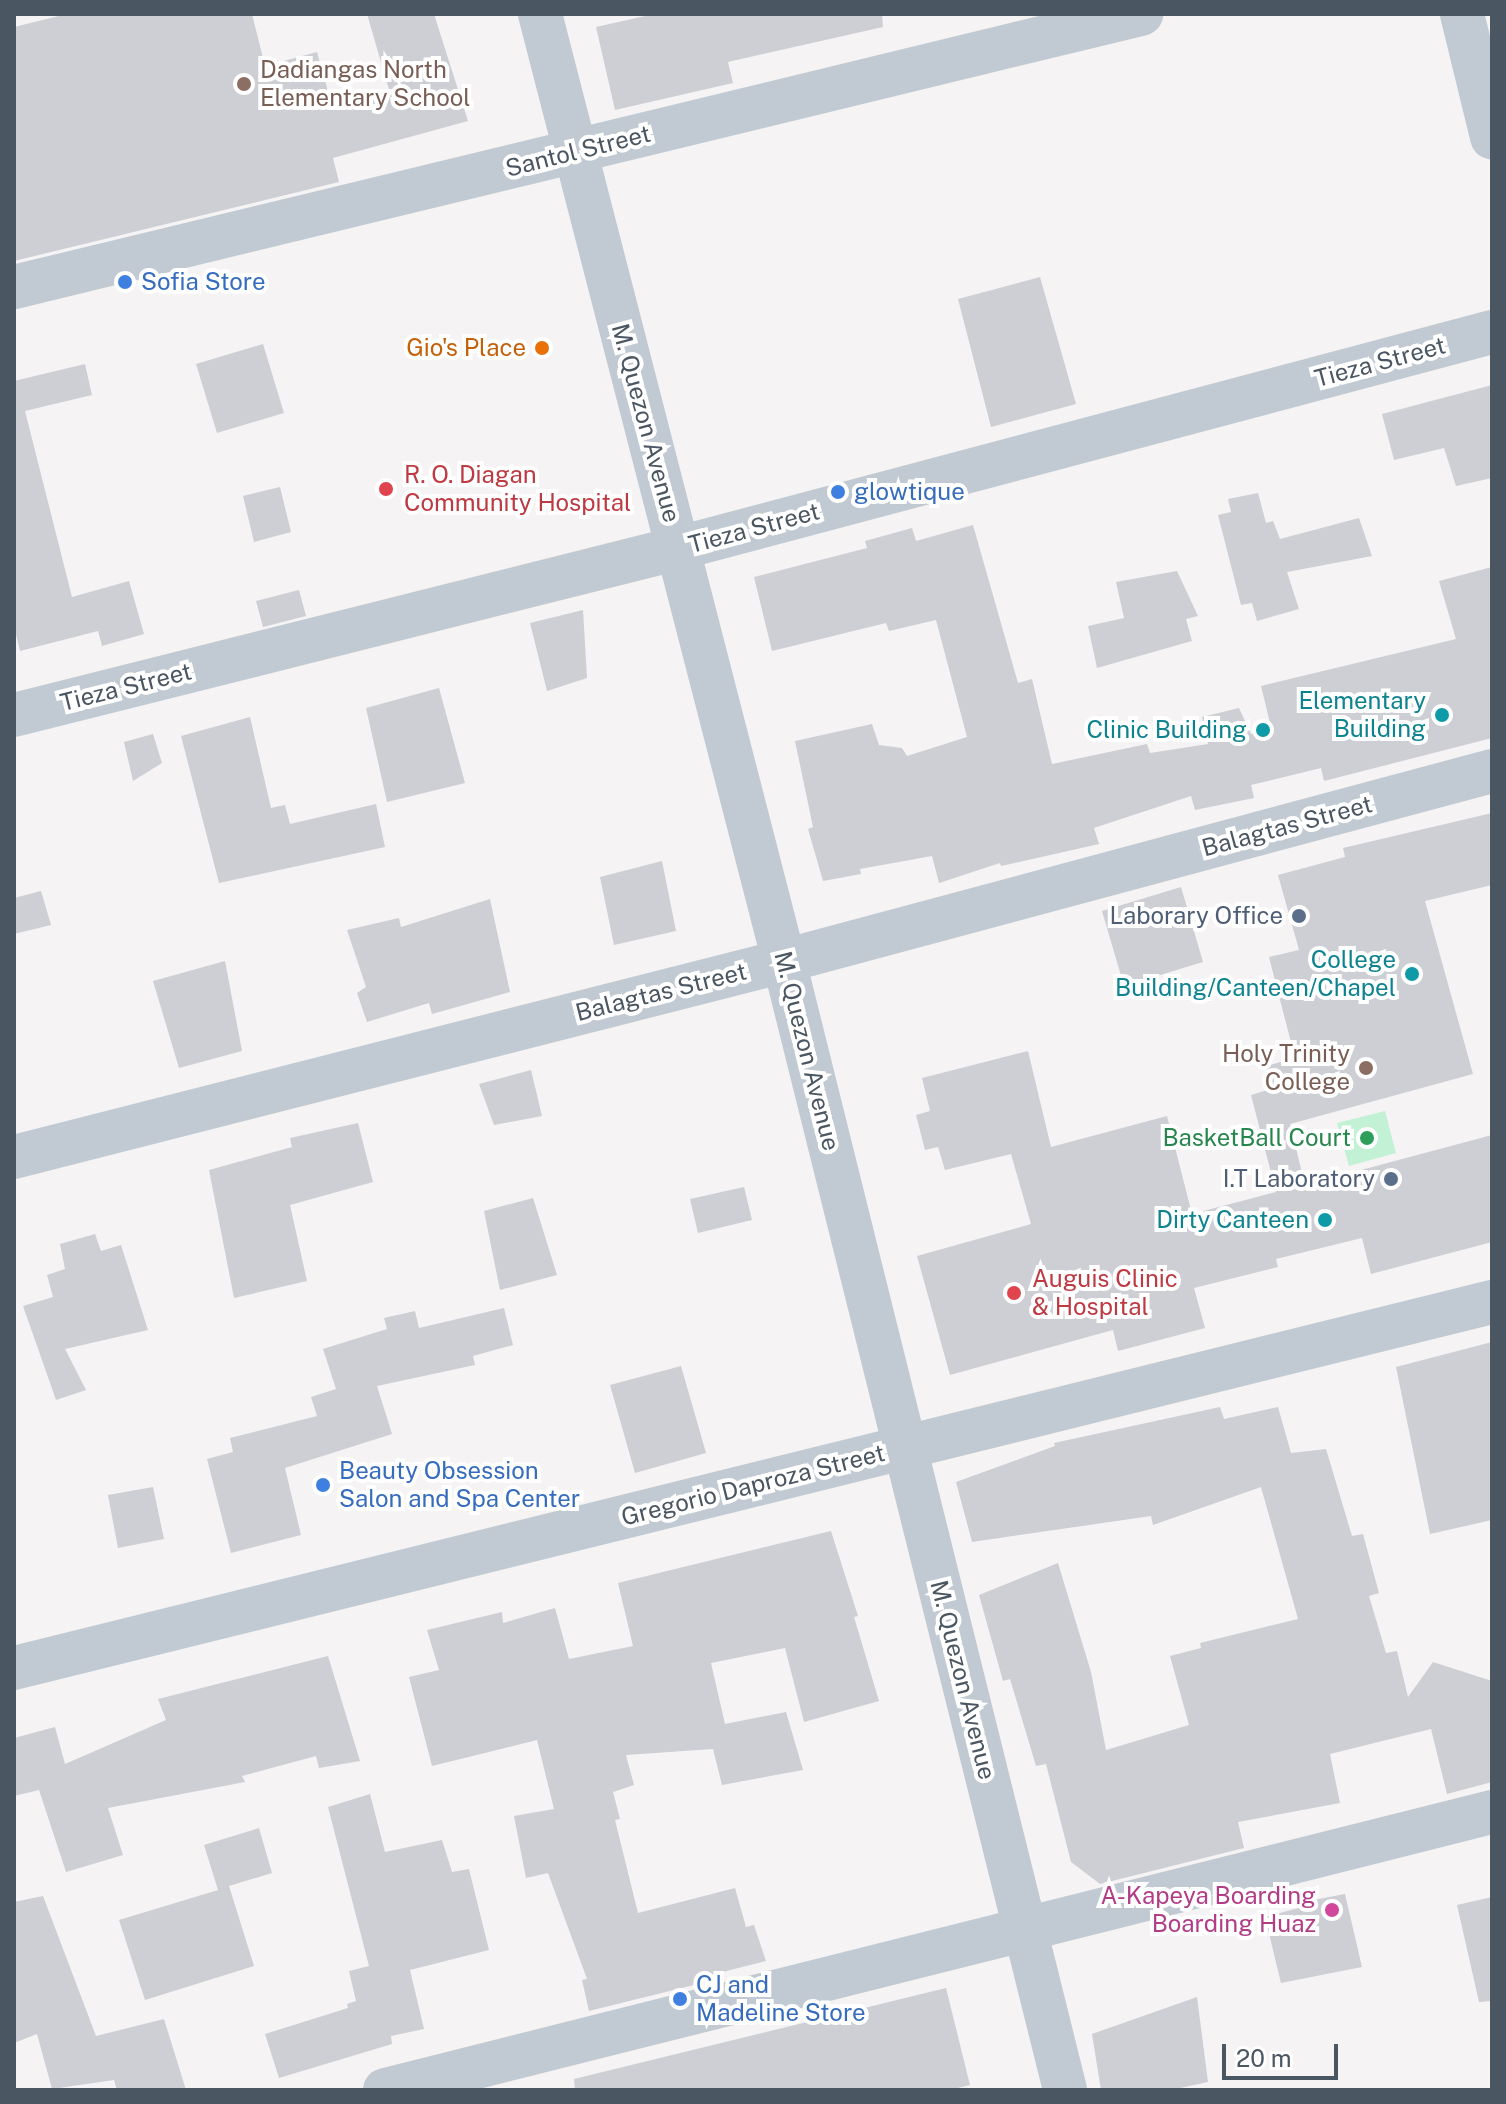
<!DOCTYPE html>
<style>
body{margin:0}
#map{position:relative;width:1506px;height:2104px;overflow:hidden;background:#f5f3f3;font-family:"Public Sans",sans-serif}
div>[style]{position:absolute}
.green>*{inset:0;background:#c3f1d5}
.building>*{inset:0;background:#cdcfd5}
.minor>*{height:44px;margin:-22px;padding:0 22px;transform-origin:22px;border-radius:22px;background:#c1cad2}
.dots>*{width:22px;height:22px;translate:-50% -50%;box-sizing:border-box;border:4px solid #fff;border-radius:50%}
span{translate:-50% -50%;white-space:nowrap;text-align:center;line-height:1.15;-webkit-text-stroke:8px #fff;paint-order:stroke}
.education-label{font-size:24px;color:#785e54}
.left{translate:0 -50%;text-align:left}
.right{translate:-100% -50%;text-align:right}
.street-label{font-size:24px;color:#4a5661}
.shop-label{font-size:24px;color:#366cbe}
.food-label{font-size:24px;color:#c56008}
.health-label{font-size:24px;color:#be3a42}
.culture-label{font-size:24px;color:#0d838f}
.service-label{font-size:24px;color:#4e5e75}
.leisure-label{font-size:24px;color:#27864d}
.hotel-label{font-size:24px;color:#b23c85}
.frame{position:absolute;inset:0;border:16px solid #4a5661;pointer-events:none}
.scale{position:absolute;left:1222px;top:2044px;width:116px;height:36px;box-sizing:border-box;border:4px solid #4a5661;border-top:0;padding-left:10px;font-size:24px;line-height:28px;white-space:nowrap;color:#4a5661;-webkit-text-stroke:6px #fff;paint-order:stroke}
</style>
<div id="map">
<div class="green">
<i style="clip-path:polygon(1385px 1111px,1396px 1153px,1349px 1166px,1337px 1123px)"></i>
</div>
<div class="building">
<i style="clip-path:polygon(67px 14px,252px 14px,265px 66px,317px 52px,333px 109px,390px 93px,367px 14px,434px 14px,468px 121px,333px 158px,339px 182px,14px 261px,14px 27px)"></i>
<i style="clip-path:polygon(654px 14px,882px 14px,883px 27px,728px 62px,733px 83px,615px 110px,596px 27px)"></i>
<i style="clip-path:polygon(1040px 277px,1076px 404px,991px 427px,958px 299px)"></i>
<i style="clip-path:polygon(263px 344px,284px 413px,217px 433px,196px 364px)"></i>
<i style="clip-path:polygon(85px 364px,92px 395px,25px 411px,72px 597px,129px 581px,144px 634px,102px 646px,98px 631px,20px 651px,14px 626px,14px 381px)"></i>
<i style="clip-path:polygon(1492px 385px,1492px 478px,1456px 486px,1444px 448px,1394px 460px,1382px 414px)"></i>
<i style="clip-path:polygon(280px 487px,291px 532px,254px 542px,243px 496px)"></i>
<i style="clip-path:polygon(1258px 493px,1266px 523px,1273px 521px,1280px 539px,1359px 518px,1372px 556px,1287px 572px,1299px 609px,1257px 621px,1252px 603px,1241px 605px,1218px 515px,1231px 512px,1228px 499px)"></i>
<i style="clip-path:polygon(973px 525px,1018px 683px,1032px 679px,1052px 764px,1147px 744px,1150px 753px,1208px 744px,1202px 717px,1239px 708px,1251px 734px,1271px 727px,1261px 686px,1456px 639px,1439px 581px,1492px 567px,1492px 738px,1324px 781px,1321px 768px,1251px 785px,1254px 798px,1195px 810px,1191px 796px,1094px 828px,1099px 844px,1001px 866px,1000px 863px,939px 883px,932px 856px,860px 869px,861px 874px,823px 881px,808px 829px,813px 827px,795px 741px,872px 724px,879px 745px,902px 748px,907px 756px,967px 737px,936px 620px,889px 631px,886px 623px,772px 651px,754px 577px,867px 548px,865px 541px,912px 528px,916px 541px)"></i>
<i style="clip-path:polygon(1177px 571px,1198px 616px,1186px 619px,1192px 641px,1097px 668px,1088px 626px,1124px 618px,1116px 582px)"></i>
<i style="clip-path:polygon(299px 590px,306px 616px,263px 627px,256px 601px)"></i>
<i style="clip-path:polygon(583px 610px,587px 678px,547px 691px,530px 623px)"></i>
<i style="clip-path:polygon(439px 688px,465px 783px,387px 802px,366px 708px)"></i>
<i style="clip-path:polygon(250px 717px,271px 808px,285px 805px,290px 824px,376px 804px,385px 847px,219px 883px,181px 736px)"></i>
<i style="clip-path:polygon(153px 734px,162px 763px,133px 781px,124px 742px)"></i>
<i style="clip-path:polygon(1492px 813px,1492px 885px,1425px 901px,1473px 1074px,1290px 1124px,1305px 1185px,1492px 1135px,1492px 1242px,1371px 1274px,1362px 1238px,1276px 1259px,1278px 1267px,1194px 1288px,1205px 1328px,1118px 1351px,1113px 1330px,950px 1375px,917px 1256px,1031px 1224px,1011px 1154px,945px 1170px,938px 1147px,925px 1150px,916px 1115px,930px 1111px,922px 1078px,1028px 1051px,1051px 1147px,1167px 1116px,1192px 1214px,1276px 1192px,1251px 1095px,1271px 1089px,1266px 1066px,1295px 1058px,1269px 957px,1299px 950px,1278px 875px,1345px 857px,1343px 848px)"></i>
<i style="clip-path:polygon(662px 861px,676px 931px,614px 945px,600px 877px)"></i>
<i style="clip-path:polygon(1181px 887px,1203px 962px,1124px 986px,1102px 911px)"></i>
<i style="clip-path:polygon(41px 891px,51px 925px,14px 934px,14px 898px)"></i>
<i style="clip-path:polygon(490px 899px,510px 992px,432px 1014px,429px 1003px,367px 1022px,357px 993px,366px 987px,347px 930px,399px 918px,401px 927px)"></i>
<i style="clip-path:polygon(225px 961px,242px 1051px,179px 1068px,153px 981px)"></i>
<i style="clip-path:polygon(531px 1070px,542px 1116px,494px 1125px,479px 1084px)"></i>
<i style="clip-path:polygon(358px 1123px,373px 1182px,290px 1205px,307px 1281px,234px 1298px,209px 1170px,292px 1147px,290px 1138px)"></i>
<i style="clip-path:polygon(744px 1187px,752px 1220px,698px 1233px,690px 1199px)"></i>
<i style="clip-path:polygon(533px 1198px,557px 1275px,500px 1290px,484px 1211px)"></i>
<i style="clip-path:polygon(95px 1234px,101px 1251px,121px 1245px,148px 1330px,65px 1349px,86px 1390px,56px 1400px,23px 1306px,53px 1297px,47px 1275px,65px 1269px,60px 1244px)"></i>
<i style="clip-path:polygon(504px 1308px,513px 1345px,473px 1356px,475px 1365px,377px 1386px,392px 1434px,285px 1468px,301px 1535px,231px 1553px,207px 1459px,233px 1452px,230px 1438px,317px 1416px,311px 1397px,336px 1389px,323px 1349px,387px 1329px,384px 1318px,415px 1311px,419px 1328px)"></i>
<i style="clip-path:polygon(1492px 1342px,1492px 1520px,1430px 1534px,1396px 1367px)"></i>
<i style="clip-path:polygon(681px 1366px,706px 1453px,635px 1473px,610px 1385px)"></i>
<i style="clip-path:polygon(1220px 1407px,1224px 1419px,1278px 1407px,1291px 1453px,1326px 1449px,1352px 1536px,1363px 1534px,1379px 1593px,1369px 1596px,1386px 1653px,1397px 1651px,1408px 1697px,1433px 1662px,1492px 1681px,1492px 1782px,1447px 1794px,1431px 1729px,1330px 1754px,1340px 1803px,1238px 1822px,1244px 1848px,1100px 1884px,1071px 1862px,1046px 1764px,1036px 1766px,1010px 1679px,1003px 1681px,979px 1595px,1058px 1563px,1091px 1672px,1106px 1750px,1189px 1725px,1170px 1656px,1201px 1648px,1200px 1643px,1298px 1619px,1261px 1487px,1153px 1525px,1151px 1516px,972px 1542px,956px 1482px,1055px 1446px,1054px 1443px)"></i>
<i style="clip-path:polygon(153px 1487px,164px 1539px,118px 1548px,108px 1495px)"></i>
<i style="clip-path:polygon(831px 1531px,858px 1616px,854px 1617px,879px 1701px,804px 1722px,785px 1648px,711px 1663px,725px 1724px,786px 1712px,803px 1770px,722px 1785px,713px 1749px,626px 1755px,634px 1785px,613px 1792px,620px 1819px,615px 1820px,638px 1913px,735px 1888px,746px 1927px,754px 1925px,766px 1961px,695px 1979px,698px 1984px,589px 2011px,582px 1980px,587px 1979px,548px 1873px,526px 1878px,514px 1816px,554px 1809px,537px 1740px,432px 1766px,409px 1677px,439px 1670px,427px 1630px,502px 1612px,503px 1623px,555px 1608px,569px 1659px,633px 1646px,618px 1583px)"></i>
<i style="clip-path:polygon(328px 1656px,360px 1761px,319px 1768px,316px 1756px,242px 1776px,245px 1782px,108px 1808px,123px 1855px,66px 1872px,39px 1790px,14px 1796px,14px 1738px,55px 1727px,65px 1764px,166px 1720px,158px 1699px)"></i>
<i style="clip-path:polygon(370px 1794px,385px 1852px,442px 1840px,452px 1872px,469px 1869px,489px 1950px,410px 1970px,424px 2029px,391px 2036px,392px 2044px,279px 2078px,265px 2034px,348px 2008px,347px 2004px,356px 2001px,349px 1971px,369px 1966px,328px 1807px)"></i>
<i style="clip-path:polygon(259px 1828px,272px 1873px,229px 1886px,254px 1966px,145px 2000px,119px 1920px,218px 1890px,204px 1845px)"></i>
<i style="clip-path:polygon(1345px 1894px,1362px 1967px,1281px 1983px,1265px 1917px,1309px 1905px,1308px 1901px)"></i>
<i style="clip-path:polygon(43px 1896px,96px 2036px,164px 2019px,186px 2090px,117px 2090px,114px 2080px,52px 2089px,37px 2034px,14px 2043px,14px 1902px)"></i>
<i style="clip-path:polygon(1492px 1897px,1492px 2001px,1479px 2002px,1457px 1905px)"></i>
<i style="clip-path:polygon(946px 1988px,970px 2085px,950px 2090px,575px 2090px,574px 2079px)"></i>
<i style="clip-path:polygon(1197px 1997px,1208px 2082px,1171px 2090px,1101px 2090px,1092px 2034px)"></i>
</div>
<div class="minor">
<i style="left:540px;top:14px;width:978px;rotate:75.55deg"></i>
<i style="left:784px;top:961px;width:1163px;rotate:76.02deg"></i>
<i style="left:1462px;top:14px;width:127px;rotate:76.3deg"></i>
<i style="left:14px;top:287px;width:1160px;rotate:-13.62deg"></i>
<i style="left:14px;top:715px;width:686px;rotate:-14.1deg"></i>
<i style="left:679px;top:548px;width:841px;rotate:-14.88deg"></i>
<i style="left:14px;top:1157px;width:795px;rotate:-14.28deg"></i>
<i style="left:784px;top:961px;width:733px;rotate:-15.02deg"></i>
<i style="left:14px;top:1668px;width:1523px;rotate:-13.91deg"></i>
<i style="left:385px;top:2090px;width:1141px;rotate:-14.1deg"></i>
</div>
<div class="dots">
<i style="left:244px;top:84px;background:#8d6e63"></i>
<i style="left:125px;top:282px;background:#3f7fe0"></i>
<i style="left:542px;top:348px;background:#e8710a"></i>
<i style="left:386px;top:489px;background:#e0444e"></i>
<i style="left:838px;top:492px;background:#3f7fe0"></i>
<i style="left:1442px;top:715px;background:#0f9aa8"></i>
<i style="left:1263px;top:730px;background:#0f9aa8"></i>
<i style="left:1299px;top:916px;background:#5c6f8a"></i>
<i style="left:1412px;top:974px;background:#0f9aa8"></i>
<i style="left:1366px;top:1068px;background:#8d6e63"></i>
<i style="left:1367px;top:1138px;background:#2e9e5b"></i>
<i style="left:1391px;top:1179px;background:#5c6f8a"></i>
<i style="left:1325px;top:1220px;background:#0f9aa8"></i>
<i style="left:1014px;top:1293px;background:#e0444e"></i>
<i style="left:323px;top:1485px;background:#3f7fe0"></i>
<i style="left:1332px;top:1910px;background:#d1479c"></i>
<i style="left:680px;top:1999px;background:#3f7fe0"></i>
</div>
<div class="education-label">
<span class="left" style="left:260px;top:84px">Dadiangas North<br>Elementary School</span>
<span class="right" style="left:1350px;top:1068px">Holy Trinity<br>College</span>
</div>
<div class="street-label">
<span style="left:578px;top:151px;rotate:-14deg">Santol Street</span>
<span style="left:1380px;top:362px;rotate:-15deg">Tieza Street</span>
<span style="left:646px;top:423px;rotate:75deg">M. Quezon Avenue</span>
<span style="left:754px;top:528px;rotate:-15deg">Tieza Street</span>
<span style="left:126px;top:687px;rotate:-14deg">Tieza Street</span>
<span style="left:1287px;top:826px;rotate:-15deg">Balagtas Street</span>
<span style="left:661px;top:992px;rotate:-14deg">Balagtas Street</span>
<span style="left:807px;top:1051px;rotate:76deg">M. Quezon Avenue</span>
<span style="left:753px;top:1485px;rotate:-14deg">Gregorio Daproza Street</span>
<span style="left:963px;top:1680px;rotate:76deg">M. Quezon Avenue</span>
</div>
<div class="shop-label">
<span class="left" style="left:141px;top:282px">Sofia Store</span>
<span class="left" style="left:854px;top:492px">glowtique</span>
<span class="left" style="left:339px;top:1485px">Beauty Obsession<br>Salon and Spa Center</span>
<span class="left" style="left:696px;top:1999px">CJ and<br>Madeline Store</span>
</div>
<div class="food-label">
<span class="right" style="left:526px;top:348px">Gio's Place</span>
</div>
<div class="health-label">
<span class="left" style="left:404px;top:489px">R. O. Diagan<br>Community Hospital</span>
<span class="left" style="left:1032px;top:1293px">Auguis Clinic<br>&amp; Hospital</span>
</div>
<div class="culture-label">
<span class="right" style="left:1426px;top:715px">Elementary<br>Building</span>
<span class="right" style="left:1247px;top:730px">Clinic Building</span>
<span class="right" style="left:1396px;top:974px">College<br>Building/Canteen/Chapel</span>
<span class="right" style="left:1309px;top:1220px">Dirty Canteen</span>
</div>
<div class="service-label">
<span class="right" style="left:1283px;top:916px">Laborary Office</span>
<span class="right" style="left:1375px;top:1179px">I.T Laboratory</span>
</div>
<div class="leisure-label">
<span class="right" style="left:1351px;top:1138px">BasketBall Court</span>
</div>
<div class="hotel-label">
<span class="right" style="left:1316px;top:1910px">A-Kapeya Boarding<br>Boarding Huaz</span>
</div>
<div class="frame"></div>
<div class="scale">20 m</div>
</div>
